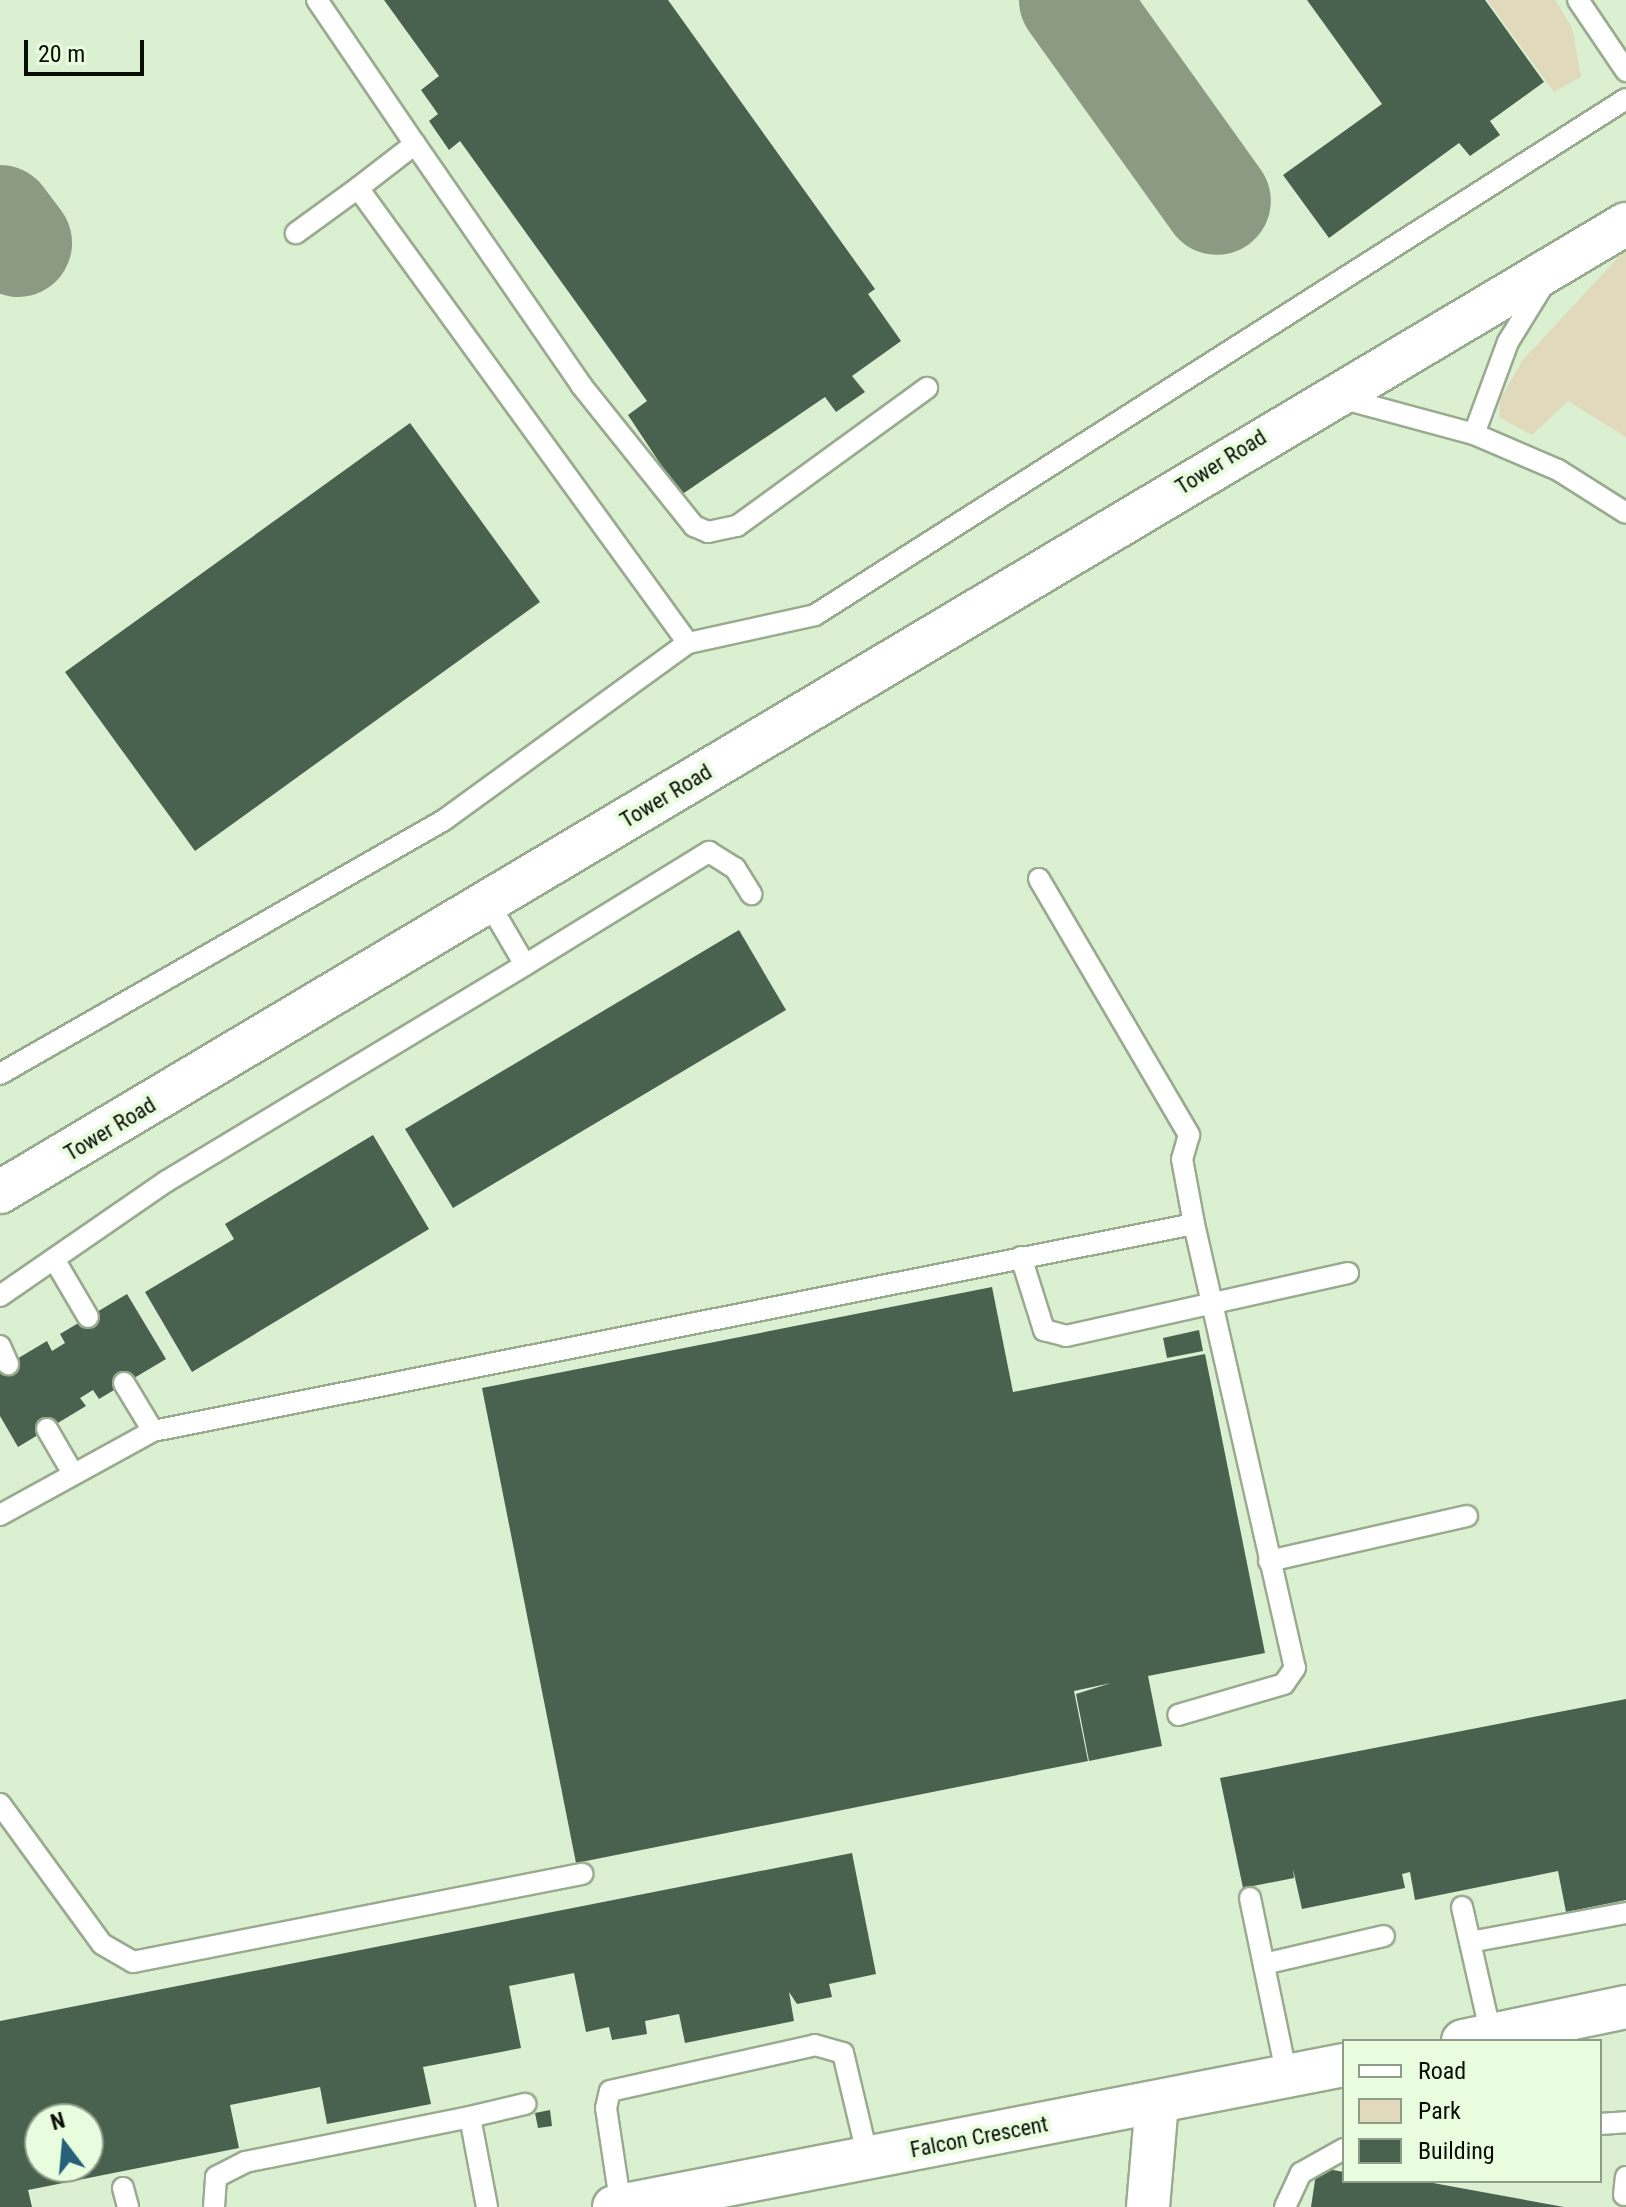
<!DOCTYPE html>
<style>
body{margin:0}
#map{position:relative;width:1626px;height:2207px;overflow:hidden;background:#dbefd1;font-family:"Roboto Condensed",sans-serif}
div>[style]{position:absolute}
.green>*{inset:0;background:#e0d9bc}
.taxiway>*{height:108px;margin:-54px;padding:0 54px;transform-origin:54px;border-radius:54px;background:#8c9a84}
.building>*{inset:0;background:#48624f}
.roads{filter:drop-shadow(2px 0 #99ab8f) drop-shadow(-2px 0 #99ab8f) drop-shadow(0 2px #99ab8f) drop-shadow(0 -2px #99ab8f)}
.lane>*{height:20px;margin:-10px;padding:0 10px;transform-origin:10px;border-radius:10px;background:#fff}
.street>*{height:42px;margin:-21px;padding:0 21px;transform-origin:21px;border-radius:21px;background:#fff}
span{translate:-50% -50%;white-space:nowrap;text-align:center;line-height:1.15;-webkit-text-stroke:8px #e8fcde;paint-order:stroke}
.street-label{font-size:22px;color:#080e05}
.legend{position:absolute;left:1342px;top:2039px;width:260px;height:144px;box-sizing:border-box;background:#e8fcde;border:2px solid #8e9d87;margin:0;padding:10px 14px;list-style:none;font-size:24px;color:#080e05}
.legend li{display:flex;align-items:center;gap:16px;height:40px}
.legend b{width:40px;border:2px solid #8e9d87}
.north{position:absolute;left:24px;top:2103px;width:80px;height:80px;box-sizing:border-box;background:#e8fcde;border:2px solid #8e9d87;border-radius:50%;rotate:344deg;font-size:22px;font-weight:700;line-height:32px;text-align:center;color:#080e05}
.north::after{content:'';display:block;margin:auto;width:28px;height:36px;background:#266179;clip-path:polygon(50% 0,100% 100%,50% 72%,0 100%)}
.scale{position:absolute;left:24px;top:40px;width:120px;height:36px;box-sizing:border-box;border:4px solid #080e05;border-top:0;padding-left:10px;font-size:24px;line-height:28px;white-space:nowrap;color:#080e05;-webkit-text-stroke:6px #e8fcde;paint-order:stroke}
</style>
<div id="map">
<div class="green">
<i style="clip-path:polygon(1487px 0,1555px 0,1572px 28px,1581px 77px,1554px 92px)"></i>
<i style="clip-path:polygon(1626px 249px,1626px 437px,1568px 401px,1532px 435px,1499px 417px,1500px 400px,1522px 361px)"></i>
</div>
<div class="taxiway">
<i style="left:1073px;top:0;width:247px;rotate:54.4deg"></i>
<i style="left:0;top:219px;width:30px;rotate:53deg"></i>
</div>
<div class="building">
<i style="clip-path:polygon(384px 0,668px 0,875px 289px,868px 294px,901px 341px,852px 376px,865px 392px,836px 412px,825px 397px,681px 495px,628px 415px,647px 401px,460px 141px,449px 150px,429px 121px,438px 114px,421px 90px,439px 76px)"></i>
<i style="clip-path:polygon(1307px 0,1485px 0,1544px 82px,1490px 121px,1500px 135px,1470px 156px,1459px 143px,1329px 238px,1283px 175px,1382px 104px)"></i>
<i style="clip-path:polygon(410px 423px,540px 602px,195px 851px,65px 672px)"></i>
<i style="clip-path:polygon(739px 930px,786px 1010px,453px 1208px,405px 1129px)"></i>
<i style="clip-path:polygon(373px 1135px,429px 1229px,192px 1372px,145px 1292px,234px 1239px,225px 1224px)"></i>
<i style="clip-path:polygon(992px 1287px,1013px 1392px,1205px 1354px,1265px 1653px,1148px 1676px,1162px 1746px,1089px 1761px,1076px 1694px,1111px 1683px,1074px 1691px,1088px 1761px,576px 1863px,482px 1388px)"></i>
<i style="clip-path:polygon(127px 1294px,166px 1359px,99px 1399px,93px 1390px,80px 1398px,86px 1406px,18px 1447px,0 1416px,0 1369px,47px 1341px,52px 1351px,65px 1343px,60px 1334px)"></i>
<i style="clip-path:polygon(1199px 1330px,1203px 1351px,1167px 1358px,1163px 1338px)"></i>
<i style="clip-path:polygon(1626px 1699px,1626px 1900px,1566px 1912px,1558px 1871px,1415px 1900px,1410px 1872px,1402px 1874px,1405px 1888px,1302px 1909px,1293px 1869px,1294px 1878px,1243px 1888px,1220px 1778px)"></i>
<i style="clip-path:polygon(evenodd,852px 1853px,876px 1974px,829px 1984px,832px 1997px,797px 2004px,789px 1992px,794px 2021px,685px 2043px,679px 2014px,645px 2021px,647px 2034px,612px 2040px,609px 2027px,586px 2032px,574px 1973px,509px 1986px,521px 2048px,423px 2067px,431px 2104px,327px 2124px,320px 2087px,230px 2105px,239px 2148px,28px 2190px,32px 2207px,0 2207px,0 2021px,852px 1853px,40px 2119px,88px 2119px,88px 2167px,40px 2167px,40px 2119px)"></i>
<i style="clip-path:polygon(550px 2110px,552px 2126px,538px 2128px,535px 2113px)"></i>
<i style="clip-path:polygon(1317px 2167px,1344px 2172px,1344px 2181px,1422px 2181px,1564px 2207px,1311px 2207px)"></i>
</div>
<div class="roads">
<div class="lane">
<i style="left:317px;top:0;width:174px;rotate:55.8deg"></i>
<i style="left:415px;top:144px;width:72px;rotate:142.3deg"></i>
<i style="left:1578px;top:0;width:86px;rotate:55.9deg"></i>
<i style="left:415px;top:144px;width:293px;rotate:55.4deg"></i>
<i style="left:581px;top:385px;width:181px;rotate:51.3deg"></i>
<i style="left:694px;top:526px;width:15px;rotate:23deg"></i>
<i style="left:708px;top:532px;width:30px;rotate:-12deg"></i>
<i style="left:737px;top:526px;width:235px;rotate:-36deg"></i>
<i style="left:1337px;top:397px;width:142px;rotate:15.1deg"></i>
<i style="left:1474px;top:434px;width:91px;rotate:23.2deg"></i>
<i style="left:1558px;top:470px;width:80px;rotate:32.3deg"></i>
<i style="left:1474px;top:434px;width:98px;rotate:-69.7deg"></i>
<i style="left:1508px;top:342px;width:70px;rotate:-58.3deg"></i>
<i style="left:688px;top:643px;width:130px;rotate:-12.4deg"></i>
<i style="left:815px;top:615px;width:961px;rotate:-32.47deg"></i>
<i style="left:1039px;top:879px;width:297px;rotate:59.6deg"></i>
<i style="left:1189px;top:1135px;width:25px;rotate:106deg"></i>
<i style="left:1182px;top:1159px;width:66px;rotate:79.5deg"></i>
<i style="left:1194px;top:1224px;width:455px;rotate:77.2deg"></i>
<i style="left:1295px;top:1668px;width:19px;rotate:125deg"></i>
<i style="left:1284px;top:1684px;width:110px;rotate:163.7deg"></i>
<i style="left:490px;top:905px;width:69px;rotate:59.7deg"></i>
<i style="left:525px;top:965px;width:216px;rotate:-31.6deg"></i>
<i style="left:709px;top:852px;width:31px;rotate:32deg"></i>
<i style="left:735px;top:868px;width:31px;rotate:58deg"></i>
<i style="left:0;top:1074px;width:512px;rotate:-29.77deg"></i>
<i style="left:444px;top:820px;width:301px;rotate:-36deg"></i>
<i style="left:688px;top:643px;width:562px;rotate:-125.95deg"></i>
<i style="left:358px;top:188px;width:77px;rotate:144deg"></i>
<i style="left:1021px;top:1257px;width:77px;rotate:72.5deg"></i>
<i style="left:1044px;top:1330px;width:23px;rotate:15deg"></i>
<i style="left:1066px;top:1336px;width:289px;rotate:-12.6deg"></i>
<i style="left:54px;top:1259px;width:67px;rotate:59.6deg"></i>
<i style="left:0;top:1296px;width:203px;rotate:-34.6deg"></i>
<i style="left:167px;top:1181px;width:418px;rotate:-31.1deg"></i>
<i style="left:0;top:1346px;width:20px;rotate:66deg"></i>
<i style="left:124px;top:1383px;width:56px;rotate:58.9deg"></i>
<i style="left:47px;top:1429px;width:48px;rotate:59.7deg"></i>
<i style="left:0;top:1515px;width:175px;rotate:-28.8deg"></i>
<i style="left:153px;top:1431px;width:1061px;rotate:-11.25deg"></i>
<i style="left:1269px;top:1561px;width:203px;rotate:-12.8deg"></i>
<i style="left:0;top:1804px;width:173px;rotate:53.9deg"></i>
<i style="left:102px;top:1944px;width:36px;rotate:30deg"></i>
<i style="left:133px;top:1962px;width:458px;rotate:-11.1deg"></i>
<i style="left:1250px;top:1898px;width:182px;rotate:78.3deg"></i>
<i style="left:1462px;top:1907px;width:131px;rotate:77.2deg"></i>
<i style="left:1470px;top:1942px;width:159px;rotate:-10.5deg"></i>
<i style="left:1264px;top:1964px;width:123px;rotate:-13.1deg"></i>
<i style="left:470px;top:2117px;width:57px;rotate:-13.3deg"></i>
<i style="left:1600px;top:2124px;width:26px;rotate:-4deg"></i>
<i style="left:123px;top:2188px;width:20px;rotate:75deg"></i>
<i style="left:1624px;top:2195px;width:18px;rotate:-84deg"></i>
<i style="left:214px;top:2207px;width:30px;rotate:-86deg"></i>
<i style="left:216px;top:2177px;width:33px;rotate:-27deg"></i>
<i style="left:245px;top:2162px;width:229px;rotate:-11.3deg"></i>
<i style="left:470px;top:2117px;width:92px;rotate:79.3deg"></i>
<i style="left:621px;top:2207px;width:100px;rotate:-98.6deg"></i>
<i style="left:606px;top:2108px;width:17px;rotate:-77deg"></i>
<i style="left:610px;top:2091px;width:210px;rotate:-12.6deg"></i>
<i style="left:815px;top:2045px;width:29px;rotate:16deg"></i>
<i style="left:843px;top:2053px;width:108px;rotate:76.6deg"></i>
<i style="left:1285px;top:2207px;width:38px;rotate:-65deg"></i>
<i style="left:1301px;top:2173px;width:49px;rotate:-29.2deg"></i>
</div>
<div class="street">
<i style="left:0;top:1192px;width:1892px;rotate:-30.77deg"></i>
<i style="left:1463px;top:2041px;width:167px;rotate:-11.8deg"></i>
<i style="left:614px;top:2207px;width:744px;rotate:-11.01deg"></i>
<i style="left:1148px;top:2207px;width:105px;rotate:-85.1deg"></i>
</div>
</div>
<div class="street-label">
<span style="left:1221px;top:462px;rotate:-32deg">Tower Road</span>
<span style="left:666px;top:796px;rotate:-31deg">Tower Road</span>
<span style="left:110px;top:1129px;rotate:-31deg">Tower Road</span>
<span style="left:979px;top:2137px;rotate:-11deg">Falcon Crescent</span>
</div>
<ul class="legend">
<li><b style="height:10px;background:#fff"></b>Road</li>
<li><b style="height:22px;background:#e0d9bc"></b>Park</li>
<li><b style="height:22px;background:#48624f"></b>Building</li>
</ul>
<div class="north">N</div>
<div class="scale">20 m</div>
</div>
